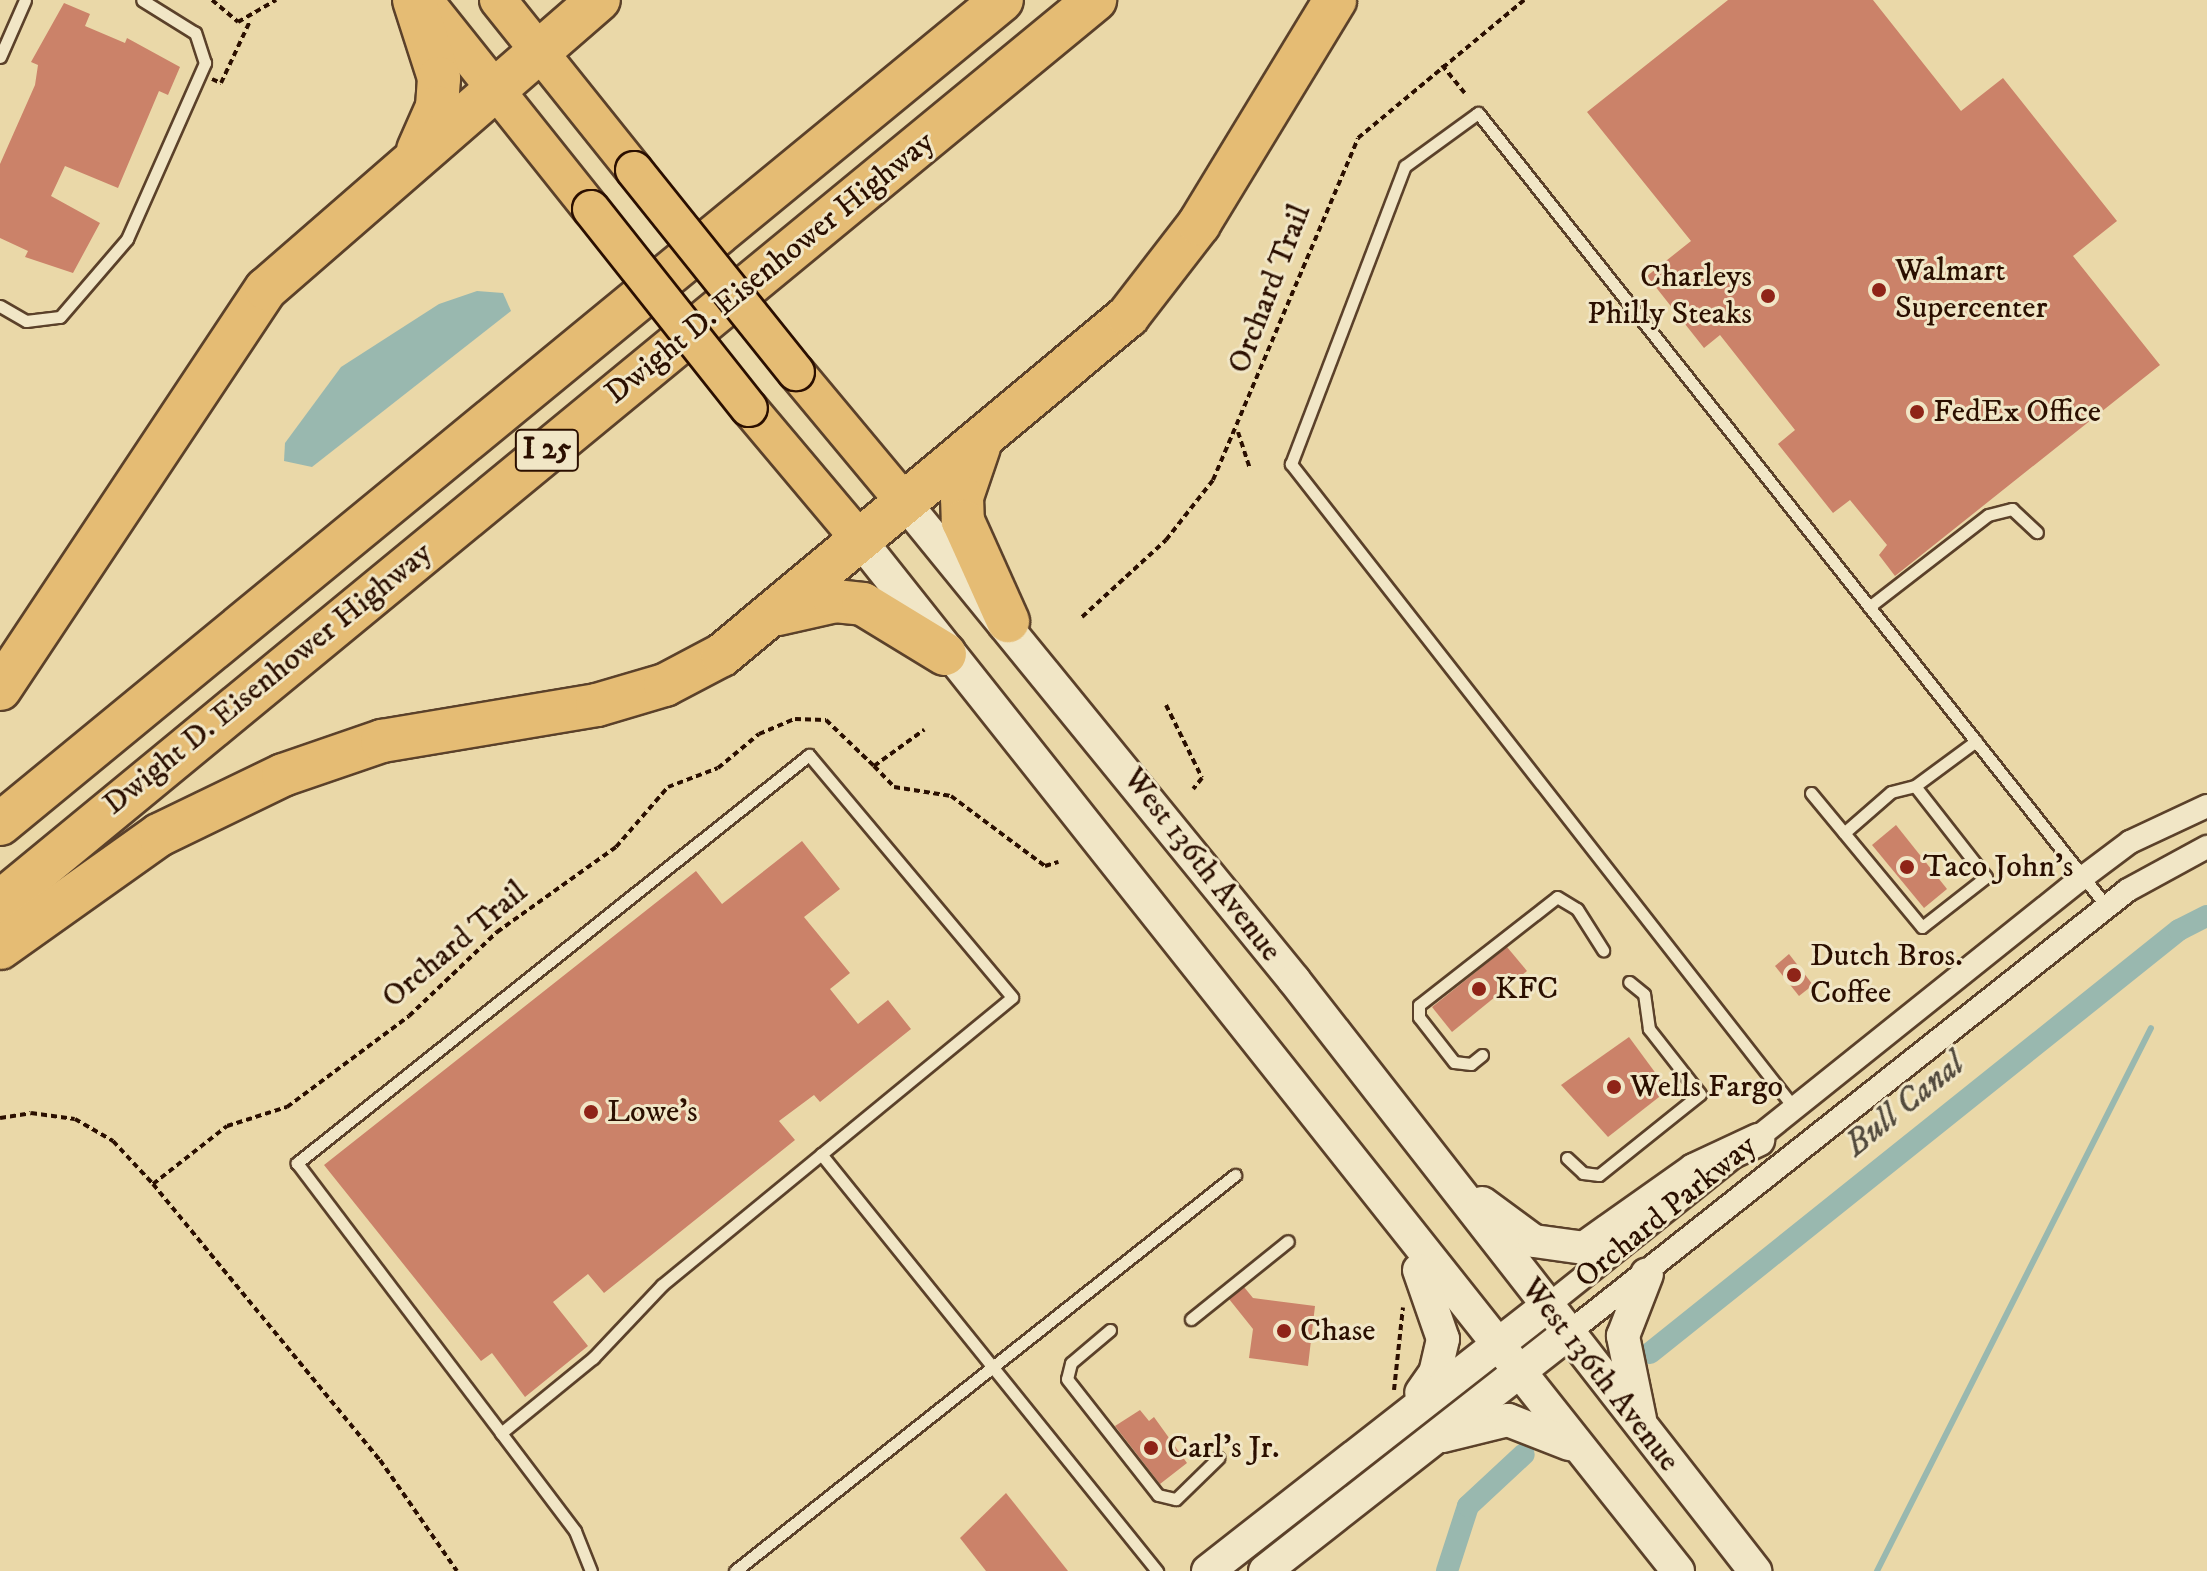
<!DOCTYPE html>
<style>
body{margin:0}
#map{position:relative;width:2207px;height:1571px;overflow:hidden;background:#ead8a8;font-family:"IM FELL DW Pica",serif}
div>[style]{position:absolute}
.water>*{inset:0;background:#99b8af}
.stream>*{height:6px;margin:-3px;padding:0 3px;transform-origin:3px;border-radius:3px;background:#99b8af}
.canal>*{height:22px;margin:-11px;padding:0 11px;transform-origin:11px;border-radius:11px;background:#99b8af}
.building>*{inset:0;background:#cb8269}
.path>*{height:4px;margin-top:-2px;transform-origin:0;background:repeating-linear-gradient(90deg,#2b0f00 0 6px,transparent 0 10px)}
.roads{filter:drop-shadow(2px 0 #5b412a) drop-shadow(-2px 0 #5b412a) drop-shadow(0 2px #5b412a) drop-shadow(0 -2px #5b412a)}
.lane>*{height:11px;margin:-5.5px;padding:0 5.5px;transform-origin:5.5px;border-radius:5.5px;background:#f1e6c6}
.street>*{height:22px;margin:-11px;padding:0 11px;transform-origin:11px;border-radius:11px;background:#f1e6c6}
.secondary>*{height:32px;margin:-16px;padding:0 16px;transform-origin:16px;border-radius:16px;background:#f1e6c6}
.primary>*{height:36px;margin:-18px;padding:0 18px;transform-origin:18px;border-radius:18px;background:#e5bc74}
.highway>*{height:42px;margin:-21px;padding:0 21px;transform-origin:21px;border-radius:21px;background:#e5bc74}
.bridges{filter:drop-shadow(2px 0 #2b0f00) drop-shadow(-2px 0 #2b0f00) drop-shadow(0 2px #2b0f00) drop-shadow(0 -2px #2b0f00)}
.primary-bridge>*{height:36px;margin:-18px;padding:0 18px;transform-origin:18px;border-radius:18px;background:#e5bc74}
.dots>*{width:22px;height:22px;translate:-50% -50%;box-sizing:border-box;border:4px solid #f1e6c6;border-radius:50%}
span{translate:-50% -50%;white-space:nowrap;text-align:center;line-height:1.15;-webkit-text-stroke:6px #f1e6c6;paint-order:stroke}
.shield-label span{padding:2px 6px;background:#f1e6c6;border:2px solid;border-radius:6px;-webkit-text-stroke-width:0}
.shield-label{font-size:30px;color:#2b0f00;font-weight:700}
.street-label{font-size:32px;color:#2b0f00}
.poi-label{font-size:32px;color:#2b0f00}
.left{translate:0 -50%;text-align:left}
.right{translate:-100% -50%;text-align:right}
.water-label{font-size:34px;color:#524a3d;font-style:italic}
</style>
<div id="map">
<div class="water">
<i style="clip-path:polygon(477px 291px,503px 293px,511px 311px,312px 467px,284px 461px,285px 443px,341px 367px,439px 304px)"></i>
</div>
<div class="stream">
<i style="left:1877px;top:1571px;width:608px;rotate:-63.22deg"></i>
</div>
<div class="canal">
<i style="left:1650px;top:1353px;width:677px;rotate:-38.65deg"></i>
<i style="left:2179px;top:930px;width:31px;rotate:-27deg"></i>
<i style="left:1447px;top:1571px;width:68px;rotate:-72.1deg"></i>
<i style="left:1468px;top:1506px;width:76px;rotate:-42.9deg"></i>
</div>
<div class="building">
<i style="clip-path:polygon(1728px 0,1873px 0,1961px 111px,2003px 78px,2117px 221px,2073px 256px,2160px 365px,1895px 576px,1879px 555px,1887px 545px,1850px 500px,1833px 513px,1778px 444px,1795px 430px,1720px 335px,1704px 348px,1647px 276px,1691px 241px,1587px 112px)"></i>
<i style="clip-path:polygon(64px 3px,90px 14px,85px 26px,125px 43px,127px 38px,180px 67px,168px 95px,159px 91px,118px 188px,65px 166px,51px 196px,100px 223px,73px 273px,25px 257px,28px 251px,0 238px,0 164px,35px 85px,38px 65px,31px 62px)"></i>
<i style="clip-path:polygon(1896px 825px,1947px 889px,1924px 908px,1872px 845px)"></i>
<i style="clip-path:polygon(802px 841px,840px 889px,804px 917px,850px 973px,830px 989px,858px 1024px,888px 1000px,911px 1029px,820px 1102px,814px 1095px,779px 1121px,795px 1140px,604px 1293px,588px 1274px,553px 1302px,588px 1346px,525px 1397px,492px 1353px,481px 1361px,324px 1165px,696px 871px,722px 904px)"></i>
<i style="clip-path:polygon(1507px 947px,1527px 971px,1452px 1032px,1432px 1007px)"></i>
<i style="clip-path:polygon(1789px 954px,1813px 985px,1799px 996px,1775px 966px)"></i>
<i style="clip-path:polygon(1629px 1037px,1668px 1090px,1608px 1137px,1561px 1085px)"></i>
<i style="clip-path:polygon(1244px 1287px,1253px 1298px,1315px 1306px,1308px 1366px,1249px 1358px,1253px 1329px,1229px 1299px)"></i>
<i style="clip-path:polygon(1140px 1410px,1149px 1421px,1154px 1417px,1187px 1463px,1160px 1484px,1115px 1426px)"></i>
<i style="clip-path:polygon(1006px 1493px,1068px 1571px,986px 1571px,960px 1538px)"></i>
</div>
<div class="path">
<i style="left:212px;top:0;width:34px;rotate:40deg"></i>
<i style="left:238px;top:22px;width:44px;rotate:-30.1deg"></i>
<i style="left:1442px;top:65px;width:36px;rotate:51deg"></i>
<i style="left:212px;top:79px;width:10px;rotate:24deg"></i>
<i style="left:221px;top:83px;width:68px;rotate:-64.9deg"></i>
<i style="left:1238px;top:432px;width:38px;rotate:72deg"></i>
<i style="left:1082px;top:617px;width:114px;rotate:-42.5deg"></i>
<i style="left:1166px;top:540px;width:76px;rotate:-51.9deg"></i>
<i style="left:1213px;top:480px;width:371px;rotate:-67deg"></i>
<i style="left:1358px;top:138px;width:216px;rotate:-39.7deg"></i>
<i style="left:1166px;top:705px;width:81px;rotate:63.7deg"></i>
<i style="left:1202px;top:778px;width:14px;rotate:129deg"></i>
<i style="left:874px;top:766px;width:29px;rotate:46deg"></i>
<i style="left:894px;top:787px;width:58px;rotate:9deg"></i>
<i style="left:951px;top:796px;width:117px;rotate:36.7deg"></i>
<i style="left:1045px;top:866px;width:14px;rotate:-17deg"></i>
<i style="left:0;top:1118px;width:31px;rotate:-9deg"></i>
<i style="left:31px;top:1113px;width:44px;rotate:7.8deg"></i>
<i style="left:75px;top:1119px;width:44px;rotate:30.1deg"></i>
<i style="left:113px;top:1141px;width:59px;rotate:47.1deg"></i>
<i style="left:153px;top:1184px;width:94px;rotate:-38.1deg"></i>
<i style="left:227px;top:1126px;width:63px;rotate:-17.6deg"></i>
<i style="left:287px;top:1107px;width:152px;rotate:-36.7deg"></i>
<i style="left:409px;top:1016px;width:122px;rotate:-43.7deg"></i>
<i style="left:497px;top:932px;width:146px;rotate:-35.5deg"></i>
<i style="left:616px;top:847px;width:79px;rotate:-49.1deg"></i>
<i style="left:668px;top:787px;width:53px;rotate:-20.8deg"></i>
<i style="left:718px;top:768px;width:53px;rotate:-39.7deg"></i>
<i style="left:759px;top:734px;width:39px;rotate:-23deg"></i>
<i style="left:795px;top:719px;width:31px;rotate:2deg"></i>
<i style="left:826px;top:720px;width:66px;rotate:43.8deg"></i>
<i style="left:874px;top:766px;width:62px;rotate:-35.8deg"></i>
<i style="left:153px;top:1184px;width:357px;rotate:50.6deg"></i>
<i style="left:380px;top:1460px;width:135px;rotate:55.3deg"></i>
<i style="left:1394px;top:1390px;width:83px;rotate:-83.8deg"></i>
</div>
<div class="roads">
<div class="lane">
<i style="left:0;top:57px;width:62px;rotate:-66.3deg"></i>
<i style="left:0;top:306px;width:30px;rotate:30deg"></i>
<i style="left:26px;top:321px;width:34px;rotate:-7deg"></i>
<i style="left:60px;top:317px;width:103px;rotate:-49.3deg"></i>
<i style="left:127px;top:239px;width:193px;rotate:-66.1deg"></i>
<i style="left:205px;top:63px;width:32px;rotate:-108deg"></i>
<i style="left:195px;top:33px;width:62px;rotate:-148.1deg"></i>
<i style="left:1869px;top:607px;width:150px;rotate:-37.7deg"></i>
<i style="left:1988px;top:515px;width:25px;rotate:-14deg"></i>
<i style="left:2012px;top:509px;width:34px;rotate:43deg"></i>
<i style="left:1811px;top:793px;width:174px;rotate:50.4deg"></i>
<i style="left:1922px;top:927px;width:81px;rotate:-38deg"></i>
<i style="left:1986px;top:877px;width:115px;rotate:-128deg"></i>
<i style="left:1915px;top:786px;width:76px;rotate:-36.4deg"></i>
<i style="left:1844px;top:833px;width:62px;rotate:-41.1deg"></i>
<i style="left:1891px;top:792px;width:25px;rotate:-14deg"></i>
<i style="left:1482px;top:1055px;width:14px;rotate:141deg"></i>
<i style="left:1471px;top:1064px;width:17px;rotate:-173deg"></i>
<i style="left:1454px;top:1062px;width:57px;rotate:-127.9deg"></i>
<i style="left:1419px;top:1017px;width:12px;rotate:-90deg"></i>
<i style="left:1419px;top:1005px;width:175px;rotate:-38deg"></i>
<i style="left:1557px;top:897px;width:23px;rotate:31deg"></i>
<i style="left:1577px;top:909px;width:49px;rotate:57.6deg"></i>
<i style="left:1795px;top:1109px;width:819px;rotate:-128deg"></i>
<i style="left:1291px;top:464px;width:319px;rotate:-69.1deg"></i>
<i style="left:1405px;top:166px;width:90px;rotate:-36deg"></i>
<i style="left:1478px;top:113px;width:1013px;rotate:51.61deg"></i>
<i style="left:821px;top:1154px;width:536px;rotate:51.14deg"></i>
<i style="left:1567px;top:1158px;width:22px;rotate:43deg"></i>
<i style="left:1583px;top:1173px;width:16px;rotate:7deg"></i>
<i style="left:1599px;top:1175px;width:129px;rotate:-38.7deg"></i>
<i style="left:1700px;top:1094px;width:83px;rotate:-128.1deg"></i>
<i style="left:1649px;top:1029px;width:35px;rotate:-98deg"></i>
<i style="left:1644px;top:994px;width:19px;rotate:-141deg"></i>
<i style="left:1191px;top:1319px;width:124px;rotate:-38.8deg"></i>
<i style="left:1110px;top:1330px;width:51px;rotate:139.8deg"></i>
<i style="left:1071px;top:1363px;width:16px;rotate:104deg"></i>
<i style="left:1067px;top:1379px;width:147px;rotate:51.9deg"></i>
<i style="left:1158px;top:1495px;width:18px;rotate:13deg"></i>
<i style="left:1176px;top:1499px;width:59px;rotate:-44.3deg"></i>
<i style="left:501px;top:1433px;width:119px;rotate:-39.2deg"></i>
<i style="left:593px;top:1358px;width:100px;rotate:-46.6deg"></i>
<i style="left:662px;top:1285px;width:453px;rotate:-39.4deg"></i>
<i style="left:1012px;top:997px;width:316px;rotate:-130deg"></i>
<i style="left:809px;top:755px;width:655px;rotate:141.45deg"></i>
<i style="left:297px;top:1163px;width:338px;rotate:52.9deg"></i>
<i style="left:501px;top:1433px;width:123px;rotate:52.9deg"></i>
<i style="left:575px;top:1531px;width:43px;rotate:68.2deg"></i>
<i style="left:735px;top:1571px;width:638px;rotate:-38.38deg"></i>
</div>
<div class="street">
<i style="left:1546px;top:1307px;width:682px;rotate:-38.69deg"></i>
<i style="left:2078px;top:881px;width:65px;rotate:-36.9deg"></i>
<i style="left:2130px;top:842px;width:85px;rotate:-25.1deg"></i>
<i style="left:1567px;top:1334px;width:715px;rotate:-38.36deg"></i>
<i style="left:2128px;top:890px;width:90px;rotate:-28.6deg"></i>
</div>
<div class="secondary">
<i style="left:905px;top:503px;width:616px;rotate:50.8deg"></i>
<i style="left:1294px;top:980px;width:750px;rotate:52.04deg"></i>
<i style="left:860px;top:540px;width:1316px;rotate:51.57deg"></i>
<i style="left:1482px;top:1203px;width:64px;rotate:36.2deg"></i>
<i style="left:1534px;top:1241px;width:50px;rotate:8deg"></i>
<i style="left:1584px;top:1248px;width:135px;rotate:-35.3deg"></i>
<i style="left:1694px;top:1170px;width:71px;rotate:-25.1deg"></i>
<i style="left:1419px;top:1270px;width:73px;rotate:70.8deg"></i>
<i style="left:1443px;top:1339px;width:35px;rotate:103deg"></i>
<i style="left:1435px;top:1373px;width:24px;rotate:125deg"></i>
<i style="left:1640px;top:1419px;width:85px;rotate:-101.6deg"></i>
<i style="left:1623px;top:1336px;width:66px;rotate:-68.8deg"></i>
<i style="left:1443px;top:1436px;width:67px;rotate:-13.8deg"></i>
<i style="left:1508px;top:1420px;width:66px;rotate:21.5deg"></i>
<i style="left:1208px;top:1571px;width:429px;rotate:-38deg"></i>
<i style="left:1265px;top:1571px;width:384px;rotate:-38.1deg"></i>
</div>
<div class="primary">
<i style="left:424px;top:0;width:268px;rotate:51.4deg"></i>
<i style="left:498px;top:0;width:218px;rotate:51.3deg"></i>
<i style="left:796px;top:372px;width:170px;rotate:50.2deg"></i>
<i style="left:749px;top:408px;width:172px;rotate:49.9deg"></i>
</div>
<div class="highway">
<i style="left:414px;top:0;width:82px;rotate:72.2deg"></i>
<i style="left:439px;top:78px;width:29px;rotate:94deg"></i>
<i style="left:437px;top:107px;width:47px;rotate:113.8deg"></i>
<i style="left:979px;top:447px;width:53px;rotate:108.8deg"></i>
<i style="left:962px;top:497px;width:24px;rotate:88deg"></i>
<i style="left:963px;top:521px;width:110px;rotate:65.8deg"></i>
<i style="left:778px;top:614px;width:58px;rotate:-12.8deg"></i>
<i style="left:835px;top:601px;width:28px;rotate:6deg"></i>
<i style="left:863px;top:604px;width:96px;rotate:31.4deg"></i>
<i style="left:0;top:689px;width:480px;rotate:-56.4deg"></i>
<i style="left:266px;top:289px;width:441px;rotate:-41deg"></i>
<i style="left:0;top:824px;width:1297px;rotate:-39.43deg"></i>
<i style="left:0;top:902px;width:1419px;rotate:-39.48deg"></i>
<i style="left:0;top:948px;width:195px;rotate:-35.4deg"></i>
<i style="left:159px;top:835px;width:138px;rotate:-25.8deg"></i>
<i style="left:283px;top:775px;width:105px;rotate:-19deg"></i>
<i style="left:382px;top:741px;width:218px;rotate:-9.5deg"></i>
<i style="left:597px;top:705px;width:71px;rotate:-16.4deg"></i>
<i style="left:665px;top:685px;width:64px;rotate:-27.8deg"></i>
<i style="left:722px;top:655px;width:529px;rotate:-39.86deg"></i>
<i style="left:1128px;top:316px;width:116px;rotate:-52.3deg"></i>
<i style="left:1199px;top:224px;width:262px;rotate:-58.7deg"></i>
</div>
</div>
<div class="bridges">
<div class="primary-bridge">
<i style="left:634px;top:170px;width:259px;rotate:51.3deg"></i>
<i style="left:591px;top:209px;width:254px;rotate:51.6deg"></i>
</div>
</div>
<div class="dots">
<i style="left:1879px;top:290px;background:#8f2418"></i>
<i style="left:1768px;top:296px;background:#8f2418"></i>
<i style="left:1917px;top:412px;background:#8f2418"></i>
<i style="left:1907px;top:867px;background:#8f2418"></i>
<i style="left:1794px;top:975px;background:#8f2418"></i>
<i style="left:1479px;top:989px;background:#8f2418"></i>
<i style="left:1614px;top:1087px;background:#8f2418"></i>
<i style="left:591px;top:1112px;background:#8f2418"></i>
<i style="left:1284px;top:1331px;background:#8f2418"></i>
<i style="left:1151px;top:1448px;background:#8f2418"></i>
</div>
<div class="shield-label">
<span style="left:547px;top:450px">I 25</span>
</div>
<div class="street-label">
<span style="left:770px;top:268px;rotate:-39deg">Dwight D. Eisenhower Highway</span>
<span style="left:1270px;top:289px;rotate:-69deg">Orchard Trail</span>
<span style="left:268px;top:679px;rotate:-39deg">Dwight D. Eisenhower Highway</span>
<span style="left:1202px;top:865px;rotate:52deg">West 136th Avenue</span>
<span style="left:455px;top:945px;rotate:-40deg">Orchard Trail</span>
<span style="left:1666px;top:1212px;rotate:-39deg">Orchard Parkway</span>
<span style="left:1600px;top:1375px;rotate:52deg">West 136th Avenue</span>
</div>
<div class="poi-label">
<span class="left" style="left:1895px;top:290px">Walmart<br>Supercenter</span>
<span class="right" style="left:1752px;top:296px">Charleys<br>Philly Steaks</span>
<span class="left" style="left:1933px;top:412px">FedEx Office</span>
<span class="left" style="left:1923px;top:867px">Taco John's</span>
<span class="left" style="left:1810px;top:975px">Dutch Bros.<br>Coffee</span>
<span class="left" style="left:1495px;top:989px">KFC</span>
<span class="left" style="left:1630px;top:1087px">Wells Fargo</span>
<span class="left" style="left:607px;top:1112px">Lowe's</span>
<span class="left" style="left:1300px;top:1331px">Chase</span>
<span class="left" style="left:1167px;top:1448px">Carl's Jr.</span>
</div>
<div class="water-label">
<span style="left:1905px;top:1105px;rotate:-39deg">Bull Canal</span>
</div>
</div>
